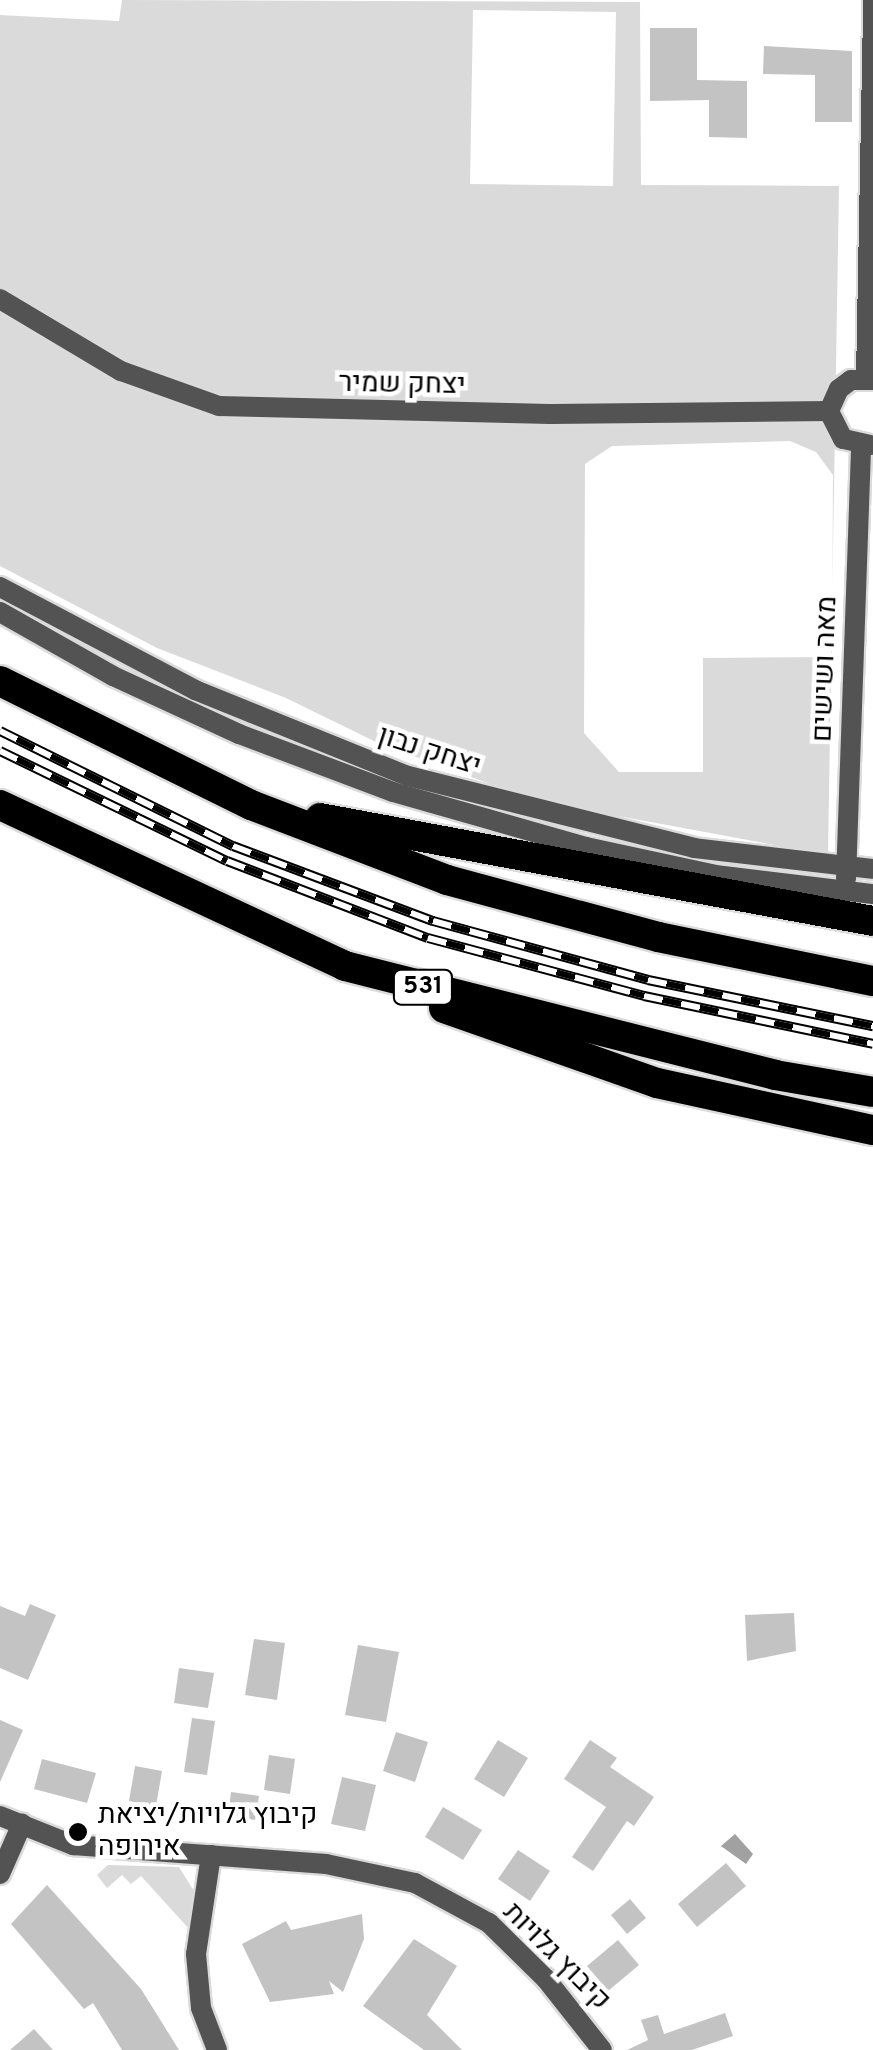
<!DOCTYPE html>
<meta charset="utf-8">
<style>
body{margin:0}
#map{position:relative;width:873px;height:2050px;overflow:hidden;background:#fff;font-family:Overpass,Heebo,sans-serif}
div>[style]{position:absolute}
.green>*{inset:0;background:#dadada}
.water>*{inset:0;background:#a1a1a1}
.building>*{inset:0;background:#c3c3c3}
.roads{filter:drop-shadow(2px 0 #dbdbdb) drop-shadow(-2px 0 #dbdbdb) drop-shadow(0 2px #dbdbdb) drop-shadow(0 -2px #dbdbdb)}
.minor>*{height:20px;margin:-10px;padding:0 10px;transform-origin:10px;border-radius:10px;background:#535353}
.motorway>*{height:30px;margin:-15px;padding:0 15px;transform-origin:15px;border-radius:15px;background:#000}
.rail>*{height:10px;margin-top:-5px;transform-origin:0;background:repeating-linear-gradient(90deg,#fff 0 19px,#000 0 38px);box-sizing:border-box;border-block:2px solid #000}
.dots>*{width:28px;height:28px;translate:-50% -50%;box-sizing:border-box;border:5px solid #fff;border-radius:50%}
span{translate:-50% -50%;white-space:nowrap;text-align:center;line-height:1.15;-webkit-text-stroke:9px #fff;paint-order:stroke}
.shield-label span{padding:2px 8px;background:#fff;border:2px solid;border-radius:8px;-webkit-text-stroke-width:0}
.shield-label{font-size:25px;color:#000;font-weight:700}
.street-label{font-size:28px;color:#000}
.poi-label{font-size:28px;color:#000}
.left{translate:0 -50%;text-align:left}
</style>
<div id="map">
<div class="green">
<i style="clip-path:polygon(evenodd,122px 0,640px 2px,641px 185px,839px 186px,828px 855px,537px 801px,378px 743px,286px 698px,157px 648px,0 566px,0 15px,119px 21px,122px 0,473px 10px,616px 12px,613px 186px,470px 184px,473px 10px,122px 0,790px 441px,816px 452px,833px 475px,832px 657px,703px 658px,703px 772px,619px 772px,584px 733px,585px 464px,612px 446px,790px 441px)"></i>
<i style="clip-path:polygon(108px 1865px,179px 1867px,194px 1891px,190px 1930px,141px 1876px,131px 1884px,122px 1875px,107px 1888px,97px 1875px)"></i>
</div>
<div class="water">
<i style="clip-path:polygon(735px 1834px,753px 1854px,746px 1864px,721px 1846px)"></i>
</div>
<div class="building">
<i style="clip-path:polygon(650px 28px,697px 28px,697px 80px,747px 81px,747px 138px,709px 137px,709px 100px,650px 101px)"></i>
<i style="clip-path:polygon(764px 46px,852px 51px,852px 122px,815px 122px,815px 75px,763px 74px)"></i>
<i style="clip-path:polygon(30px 1604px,56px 1615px,28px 1680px,0 1668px,0 1606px,25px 1616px)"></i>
<i style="clip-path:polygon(794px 1613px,796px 1651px,747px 1661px,745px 1615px)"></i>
<i style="clip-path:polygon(254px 1639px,285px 1643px,277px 1700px,245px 1695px)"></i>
<i style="clip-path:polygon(358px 1645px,399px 1652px,386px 1722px,345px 1715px)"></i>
<i style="clip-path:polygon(179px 1668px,214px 1673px,208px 1708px,174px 1703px)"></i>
<i style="clip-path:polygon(192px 1718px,215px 1721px,207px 1775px,184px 1772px)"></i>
<i style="clip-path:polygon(0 1720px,23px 1730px,0 1782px)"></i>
<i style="clip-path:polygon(396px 1732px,428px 1742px,415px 1782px,383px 1771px)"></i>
<i style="clip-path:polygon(498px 1740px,528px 1758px,504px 1797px,474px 1779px)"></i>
<i style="clip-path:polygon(590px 1740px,617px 1758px,610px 1767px,654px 1797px,634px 1826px,627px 1821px,593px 1871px,572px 1857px,606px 1807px,564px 1779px)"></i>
<i style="clip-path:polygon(269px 1755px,295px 1759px,290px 1794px,264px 1790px)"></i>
<i style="clip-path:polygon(42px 1759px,96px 1773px,87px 1803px,34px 1789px)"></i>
<i style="clip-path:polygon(135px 1766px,162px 1771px,156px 1806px,129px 1801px)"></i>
<i style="clip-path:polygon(342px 1777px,376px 1785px,365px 1831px,331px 1824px)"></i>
<i style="clip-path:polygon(231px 1792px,259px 1796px,255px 1820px,228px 1816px)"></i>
<i style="clip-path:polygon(443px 1807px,482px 1830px,463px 1860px,425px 1837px)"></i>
<i style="clip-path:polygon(518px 1850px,550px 1871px,530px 1901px,498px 1879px)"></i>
<i style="clip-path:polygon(726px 1863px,746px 1886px,697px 1927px,678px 1904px)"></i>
<i style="clip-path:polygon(47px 1885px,141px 1989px,179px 2050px,122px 2050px,93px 2003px,84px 2009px,11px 1924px)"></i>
<i style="clip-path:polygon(630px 1899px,646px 1918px,627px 1934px,611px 1915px)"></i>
<i style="clip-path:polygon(362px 1914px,364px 1939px,343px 1992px,329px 1981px,334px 1994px,270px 2002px,242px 1944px,286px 1921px,291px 1930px)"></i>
<i style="clip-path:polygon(414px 1939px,457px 1966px,427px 2015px,462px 2050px,424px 2050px,363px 2006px)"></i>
<i style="clip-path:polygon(618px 1940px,639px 1965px,608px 1991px,587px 1966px)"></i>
<i style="clip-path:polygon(725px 2013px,733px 2036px,692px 2050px,627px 2050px,648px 2040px,641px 2020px,658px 2015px,664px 2034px)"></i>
<i style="clip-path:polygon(34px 2029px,53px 2050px,10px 2050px)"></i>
</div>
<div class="roads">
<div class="minor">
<i style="left:0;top:299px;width:141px;rotate:30.8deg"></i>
<i style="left:121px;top:371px;width:104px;rotate:19.7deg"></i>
<i style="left:219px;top:406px;width:331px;rotate:1.4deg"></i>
<i style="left:550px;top:414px;width:279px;rotate:-0.6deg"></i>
<i style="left:866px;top:378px;width:378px;rotate:-88.9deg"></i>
<i style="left:870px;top:445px;width:28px;rotate:-167deg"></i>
<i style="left:843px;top:439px;width:31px;rotate:-117deg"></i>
<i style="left:829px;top:411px;width:24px;rotate:-66deg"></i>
<i style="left:839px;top:389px;width:15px;rotate:-37deg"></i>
<i style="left:851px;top:380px;width:22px"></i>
<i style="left:0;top:587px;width:221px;rotate:27.8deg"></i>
<i style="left:195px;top:690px;width:230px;rotate:22deg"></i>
<i style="left:408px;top:776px;width:295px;rotate:14.1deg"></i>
<i style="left:694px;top:848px;width:180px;rotate:6.7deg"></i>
<i style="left:0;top:612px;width:130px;rotate:29.5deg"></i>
<i style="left:113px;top:676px;width:139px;rotate:24.7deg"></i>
<i style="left:239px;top:734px;width:165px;rotate:20.6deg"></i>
<i style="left:393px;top:792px;width:201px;rotate:15.9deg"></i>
<i style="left:586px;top:847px;width:132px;rotate:12.2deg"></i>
<i style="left:715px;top:875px;width:159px;rotate:6.9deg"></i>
<i style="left:846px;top:879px;width:433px;rotate:-88deg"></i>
<i style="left:0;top:1816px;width:79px;rotate:21.7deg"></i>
<i style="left:73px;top:1845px;width:254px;rotate:4.3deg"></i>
<i style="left:326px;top:1864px;width:91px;rotate:12.1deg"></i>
<i style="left:415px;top:1883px;width:84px;rotate:28.4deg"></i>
<i style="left:489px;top:1923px;width:80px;rotate:44.5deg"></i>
<i style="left:546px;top:1979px;width:90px;rotate:51.7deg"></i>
<i style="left:211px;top:1855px;width:100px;rotate:98.6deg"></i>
<i style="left:196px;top:1954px;width:54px;rotate:84.7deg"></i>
<i style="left:201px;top:2008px;width:45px;rotate:69.1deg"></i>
<i style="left:0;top:1874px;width:55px;rotate:-66.3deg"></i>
</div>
<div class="motorway">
<i style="left:0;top:681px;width:280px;rotate:26.3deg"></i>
<i style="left:251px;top:805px;width:210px;rotate:20.9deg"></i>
<i style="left:447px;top:880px;width:219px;rotate:15.1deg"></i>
<i style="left:658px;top:937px;width:219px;rotate:11.6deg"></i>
<i style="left:0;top:805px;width:381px;rotate:25deg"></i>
<i style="left:345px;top:966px;width:444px;rotate:14.2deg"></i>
<i style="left:775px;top:1075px;width:99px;rotate:9.8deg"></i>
<i style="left:320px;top:818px;width:563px;rotate:10.55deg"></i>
<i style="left:444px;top:1008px;width:226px;rotate:19.4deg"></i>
<i style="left:657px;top:1083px;width:221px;rotate:12.3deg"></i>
</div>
</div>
<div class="rail">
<i style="left:0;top:731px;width:260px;rotate:26.3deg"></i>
<i style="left:233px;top:846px;width:214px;rotate:20.6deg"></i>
<i style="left:433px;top:921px;width:223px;rotate:15.3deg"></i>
<i style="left:648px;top:980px;width:230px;rotate:11.6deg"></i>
<i style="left:0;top:751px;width:252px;rotate:25.9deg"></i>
<i style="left:227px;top:861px;width:215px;rotate:21deg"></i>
<i style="left:428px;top:938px;width:224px;rotate:15deg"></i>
<i style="left:644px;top:996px;width:234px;rotate:11.8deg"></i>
</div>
<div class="dots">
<i style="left:78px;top:1832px;background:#000"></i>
</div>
<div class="shield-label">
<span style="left:423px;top:987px">531</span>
</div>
<div class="street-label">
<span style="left:402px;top:385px;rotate:1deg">יצחק שמיר</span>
<span style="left:826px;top:669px;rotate:-88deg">מאה ושישים</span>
<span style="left:429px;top:752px;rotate:18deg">יצחק נבון</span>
<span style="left:556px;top:1957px;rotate:45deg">קיבוץ גלויות</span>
</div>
<div class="poi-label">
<span class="left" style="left:98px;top:1832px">קיבוץ גלויות/יציאת<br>אירופה</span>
</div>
</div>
